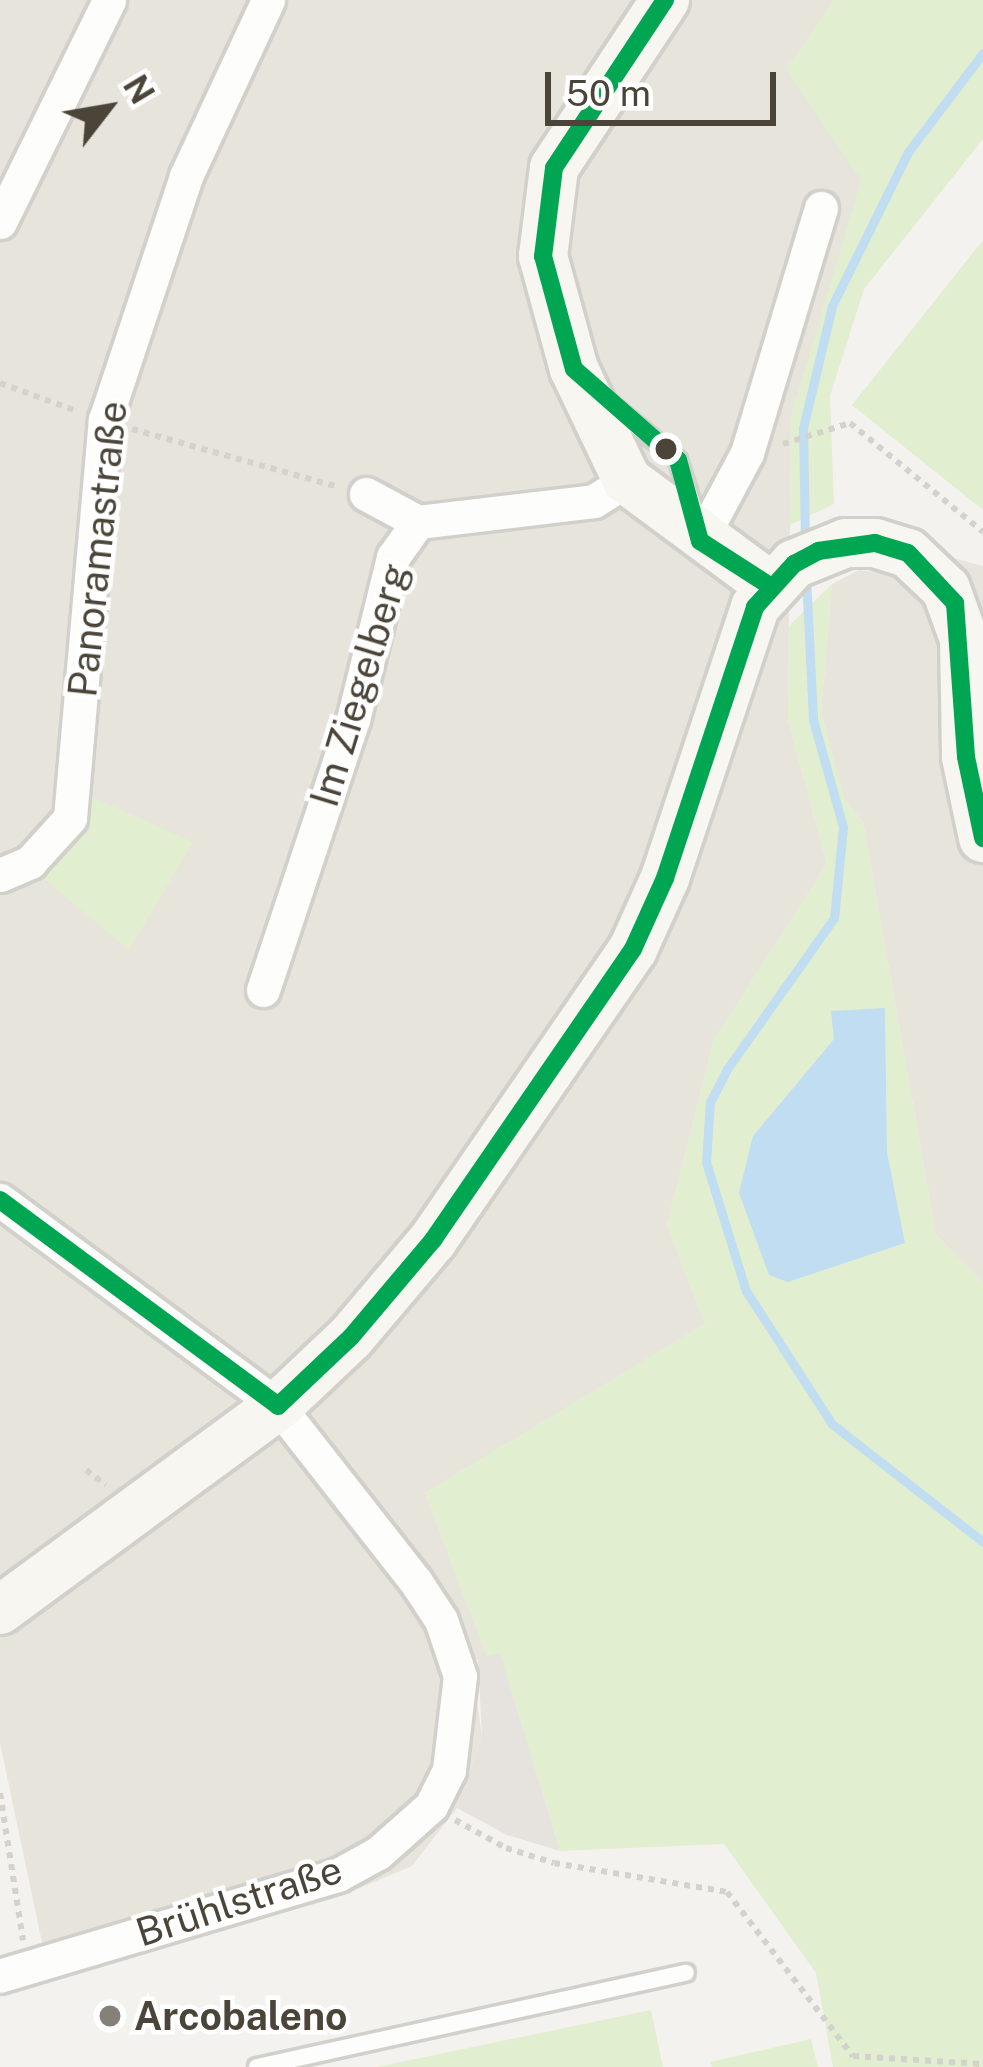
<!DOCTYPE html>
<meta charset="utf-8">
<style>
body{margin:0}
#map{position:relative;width:983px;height:2067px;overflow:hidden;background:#f4f2ee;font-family:"Public Sans",sans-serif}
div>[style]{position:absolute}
.residential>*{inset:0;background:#e7e4dc}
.green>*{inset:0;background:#e1eecf}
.parking>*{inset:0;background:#e6e3df}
.water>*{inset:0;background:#c0ddf1}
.stream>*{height:9px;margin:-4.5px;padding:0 4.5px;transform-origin:4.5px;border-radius:4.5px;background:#c0ddf1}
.path>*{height:6px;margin-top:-3px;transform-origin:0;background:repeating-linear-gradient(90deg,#d3d2cc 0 6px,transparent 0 12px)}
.roads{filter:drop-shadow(3px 0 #d2d0cb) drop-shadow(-3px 0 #d2d0cb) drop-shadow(0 3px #d2d0cb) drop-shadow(0 -3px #d2d0cb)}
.lane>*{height:16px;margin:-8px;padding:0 8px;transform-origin:8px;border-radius:8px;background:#fdfdfc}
.street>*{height:33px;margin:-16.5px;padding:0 16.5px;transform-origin:16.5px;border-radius:16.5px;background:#fdfdfc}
.secondary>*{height:48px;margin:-24px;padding:0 24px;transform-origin:24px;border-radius:24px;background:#f7f6f1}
.bus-1>*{height:18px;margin:-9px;padding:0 9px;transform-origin:9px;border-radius:9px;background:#00a651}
.dots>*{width:33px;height:33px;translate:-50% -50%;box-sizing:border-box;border:6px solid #fff;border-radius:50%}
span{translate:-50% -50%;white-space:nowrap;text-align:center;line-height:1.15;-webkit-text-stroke:9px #fff;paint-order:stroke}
.street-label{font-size:39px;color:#4b4439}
.poi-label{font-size:39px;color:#4b4439;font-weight:700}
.left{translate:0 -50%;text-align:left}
.north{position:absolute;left:48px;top:48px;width:120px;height:120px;-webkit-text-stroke:9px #fff;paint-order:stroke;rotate:59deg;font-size:33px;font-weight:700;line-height:48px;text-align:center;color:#4b4439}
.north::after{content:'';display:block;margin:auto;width:42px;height:54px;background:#4b4439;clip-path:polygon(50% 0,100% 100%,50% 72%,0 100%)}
.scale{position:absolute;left:545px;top:72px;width:231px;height:54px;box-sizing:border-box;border:6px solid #4b4439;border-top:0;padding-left:15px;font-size:36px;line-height:42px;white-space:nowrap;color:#4b4439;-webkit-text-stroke:9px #fff;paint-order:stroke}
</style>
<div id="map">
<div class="residential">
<i style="clip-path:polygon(0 0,834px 0,787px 69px,862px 180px,791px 418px,788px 720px,827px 864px,714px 1040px,667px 1225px,705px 1324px,425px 1493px,487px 1656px,471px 1661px,482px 1736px,457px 1808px,412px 1866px,336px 1898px,49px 1976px,0 1743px)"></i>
<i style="clip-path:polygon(923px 550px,983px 566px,983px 1283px,936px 1235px,863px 822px,844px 799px,821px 712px,832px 584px,859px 570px,888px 574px)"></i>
</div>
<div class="green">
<i style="clip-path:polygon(834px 0,983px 0,983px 139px,864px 289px,830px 396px,834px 504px,790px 525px,791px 418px,861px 180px,786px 69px)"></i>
<i style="clip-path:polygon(983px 240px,983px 510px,852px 405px)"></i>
<i style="clip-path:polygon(evenodd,832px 584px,821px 712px,844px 799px,863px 822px,936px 1235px,983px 1283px,983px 2067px,833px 2067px,816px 1973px,724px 1844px,560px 1851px,500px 1654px,487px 1656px,425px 1493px,705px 1324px,667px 1225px,714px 1040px,827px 864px,788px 720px,789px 626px,832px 584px,885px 1008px,887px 1152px,905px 1243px,753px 1136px,834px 1039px,885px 1008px)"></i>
<i style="clip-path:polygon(92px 797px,193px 842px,129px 950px,39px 875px,79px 833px)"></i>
<i style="clip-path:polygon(651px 2010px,663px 2067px,377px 2067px)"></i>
<i style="clip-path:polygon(811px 2039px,818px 2067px,712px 2067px,710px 2062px)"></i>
</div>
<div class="parking">
<i style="clip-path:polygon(500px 1653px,560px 1851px,507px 1835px,457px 1808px,482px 1736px,478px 1658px)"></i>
</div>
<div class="water">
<i style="clip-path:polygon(885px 1008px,887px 1152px,905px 1243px,788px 1282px,769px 1275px,739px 1193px,753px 1136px,834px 1039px,831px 1011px)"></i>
</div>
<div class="stream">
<i style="left:805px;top:541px;width:113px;rotate:-91deg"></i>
<i style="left:803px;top:428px;width:125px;rotate:-76.6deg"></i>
<i style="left:832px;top:306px;width:172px;rotate:-63.7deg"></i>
<i style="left:908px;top:152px;width:124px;rotate:-52.9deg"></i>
<i style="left:806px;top:576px;width:144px;rotate:87.2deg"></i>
<i style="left:813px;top:720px;width:111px;rotate:74.3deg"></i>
<i style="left:843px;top:827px;width:91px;rotate:95.6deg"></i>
<i style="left:834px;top:918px;width:185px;rotate:125.3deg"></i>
<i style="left:727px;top:1069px;width:37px;rotate:117deg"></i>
<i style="left:710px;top:1102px;width:60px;rotate:93.8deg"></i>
<i style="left:706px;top:1162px;width:135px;rotate:72.8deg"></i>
<i style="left:746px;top:1291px;width:158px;rotate:57.1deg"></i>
<i style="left:832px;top:1424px;width:192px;rotate:38deg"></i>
</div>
<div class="path">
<i style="left:0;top:383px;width:79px;rotate:20deg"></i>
<i style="left:132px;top:429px;width:215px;rotate:15.7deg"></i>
<i style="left:783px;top:444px;width:70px;rotate:-17.4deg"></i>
<i style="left:850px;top:423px;width:172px;rotate:39.3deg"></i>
<i style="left:86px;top:1470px;width:25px;rotate:37deg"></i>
<i style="left:0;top:1793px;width:149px;rotate:81.1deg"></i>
<i style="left:455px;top:1820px;width:58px;rotate:28.8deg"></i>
<i style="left:506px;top:1848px;width:50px;rotate:17.4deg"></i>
<i style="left:554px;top:1863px;width:175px;rotate:9.5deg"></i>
<i style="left:727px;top:1892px;width:207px;rotate:52.5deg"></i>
<i style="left:853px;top:2056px;width:130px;rotate:3.5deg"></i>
</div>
<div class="roads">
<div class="lane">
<i style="left:605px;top:400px;width:94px;rotate:39.4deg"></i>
<i style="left:678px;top:460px;width:60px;rotate:72.5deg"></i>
<i style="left:257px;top:2067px;width:439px;rotate:-12.4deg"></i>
</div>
<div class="street">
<i style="left:0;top:222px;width:247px;rotate:-63.8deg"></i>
<i style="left:366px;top:494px;width:59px;rotate:28.3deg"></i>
<i style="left:700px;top:541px;width:100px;rotate:-61.9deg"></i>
<i style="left:747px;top:453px;width:256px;rotate:-73.2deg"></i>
<i style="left:0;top:875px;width:33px;rotate:-23deg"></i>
<i style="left:30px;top:862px;width:59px;rotate:-47.7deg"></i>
<i style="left:70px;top:818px;width:400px;rotate:-85deg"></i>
<i style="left:105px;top:420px;width:257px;rotate:-71.6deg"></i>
<i style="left:186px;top:176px;width:194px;rotate:-65deg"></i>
<i style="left:263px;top:990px;width:285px;rotate:-71.6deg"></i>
<i style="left:353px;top:720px;width:168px;rotate:-76.2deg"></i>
<i style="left:393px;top:557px;width:43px;rotate:-54.5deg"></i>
<i style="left:418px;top:522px;width:177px;rotate:-6.8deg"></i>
<i style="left:594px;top:501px;width:39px;rotate:-32deg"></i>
<i style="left:0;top:1200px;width:346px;rotate:36.5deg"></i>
<i style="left:278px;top:1406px;width:224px;rotate:51.9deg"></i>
<i style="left:416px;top:1582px;width:45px;rotate:56.7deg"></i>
<i style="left:441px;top:1620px;width:59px;rotate:71.3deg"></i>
<i style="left:460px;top:1676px;width:95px;rotate:96.7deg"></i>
<i style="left:449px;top:1770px;width:40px;rotate:116.6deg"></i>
<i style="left:431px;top:1806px;width:71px;rotate:138.4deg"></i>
<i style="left:378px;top:1853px;width:46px;rotate:151.2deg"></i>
<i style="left:338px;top:1875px;width:353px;rotate:163.4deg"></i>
</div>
<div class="secondary">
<i style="left:665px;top:0;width:201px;rotate:123.5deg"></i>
<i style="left:554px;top:168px;width:89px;rotate:97.1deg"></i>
<i style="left:543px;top:256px;width:117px;rotate:74.7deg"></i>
<i style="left:574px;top:369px;width:123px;rotate:64.5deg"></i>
<i style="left:627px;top:480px;width:178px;rotate:36.5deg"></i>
<i style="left:0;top:1610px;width:345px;rotate:-36.3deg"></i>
<i style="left:278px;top:1406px;width:100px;rotate:-43.4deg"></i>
<i style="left:351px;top:1337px;width:127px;rotate:-49.8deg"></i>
<i style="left:433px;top:1240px;width:353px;rotate:-55.5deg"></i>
<i style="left:633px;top:949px;width:78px;rotate:-65.7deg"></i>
<i style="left:665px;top:878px;width:286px;rotate:-71.6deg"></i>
<i style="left:755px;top:607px;width:58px;rotate:-47.8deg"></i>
<i style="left:794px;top:564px;width:56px;rotate:-22deg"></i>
<i style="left:846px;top:543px;width:29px"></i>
<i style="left:875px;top:543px;width:34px;rotate:17deg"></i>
<i style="left:908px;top:553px;width:52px;rotate:43.5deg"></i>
<i style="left:946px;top:589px;width:53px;rotate:70.2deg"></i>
<i style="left:964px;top:639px;width:118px;rotate:89deg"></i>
<i style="left:966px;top:757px;width:83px;rotate:78.1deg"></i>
</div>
</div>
<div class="bus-1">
<i style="left:665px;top:0;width:201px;rotate:123.5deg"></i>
<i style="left:554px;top:168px;width:89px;rotate:97.1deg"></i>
<i style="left:543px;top:256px;width:117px;rotate:74.7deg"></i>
<i style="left:574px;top:369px;width:138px;rotate:41.2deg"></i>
<i style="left:678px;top:460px;width:84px;rotate:74.8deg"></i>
<i style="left:700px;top:541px;width:83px;rotate:32.7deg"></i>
<i style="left:0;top:1200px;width:346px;rotate:36.5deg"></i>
<i style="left:278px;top:1406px;width:100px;rotate:-43.4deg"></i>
<i style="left:351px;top:1337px;width:127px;rotate:-49.8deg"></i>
<i style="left:433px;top:1240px;width:353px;rotate:-55.5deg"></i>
<i style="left:633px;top:949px;width:78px;rotate:-65.7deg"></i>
<i style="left:665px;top:878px;width:286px;rotate:-71.6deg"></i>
<i style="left:755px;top:607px;width:58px;rotate:-47.8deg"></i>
<i style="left:794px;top:564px;width:27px;rotate:-28deg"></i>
<i style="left:818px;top:551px;width:58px;rotate:-8deg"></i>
<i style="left:875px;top:543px;width:34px;rotate:17deg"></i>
<i style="left:908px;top:553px;width:69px;rotate:46.8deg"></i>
<i style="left:955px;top:603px;width:154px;rotate:85.9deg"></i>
<i style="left:966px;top:757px;width:83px;rotate:78.1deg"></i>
</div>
<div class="dots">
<i style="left:666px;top:449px;background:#4b4439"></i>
<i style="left:110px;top:2016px;background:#868178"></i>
</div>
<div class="street-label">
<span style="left:98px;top:549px;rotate:-84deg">Panoramastraße</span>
<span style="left:360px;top:685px;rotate:-73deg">Im Ziegelberg</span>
<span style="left:239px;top:1901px;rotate:-18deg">Brühlstraße</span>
</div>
<div class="poi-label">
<span class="left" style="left:134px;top:2016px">Arcobaleno</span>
</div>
<div class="north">N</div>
<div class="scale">50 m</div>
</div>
